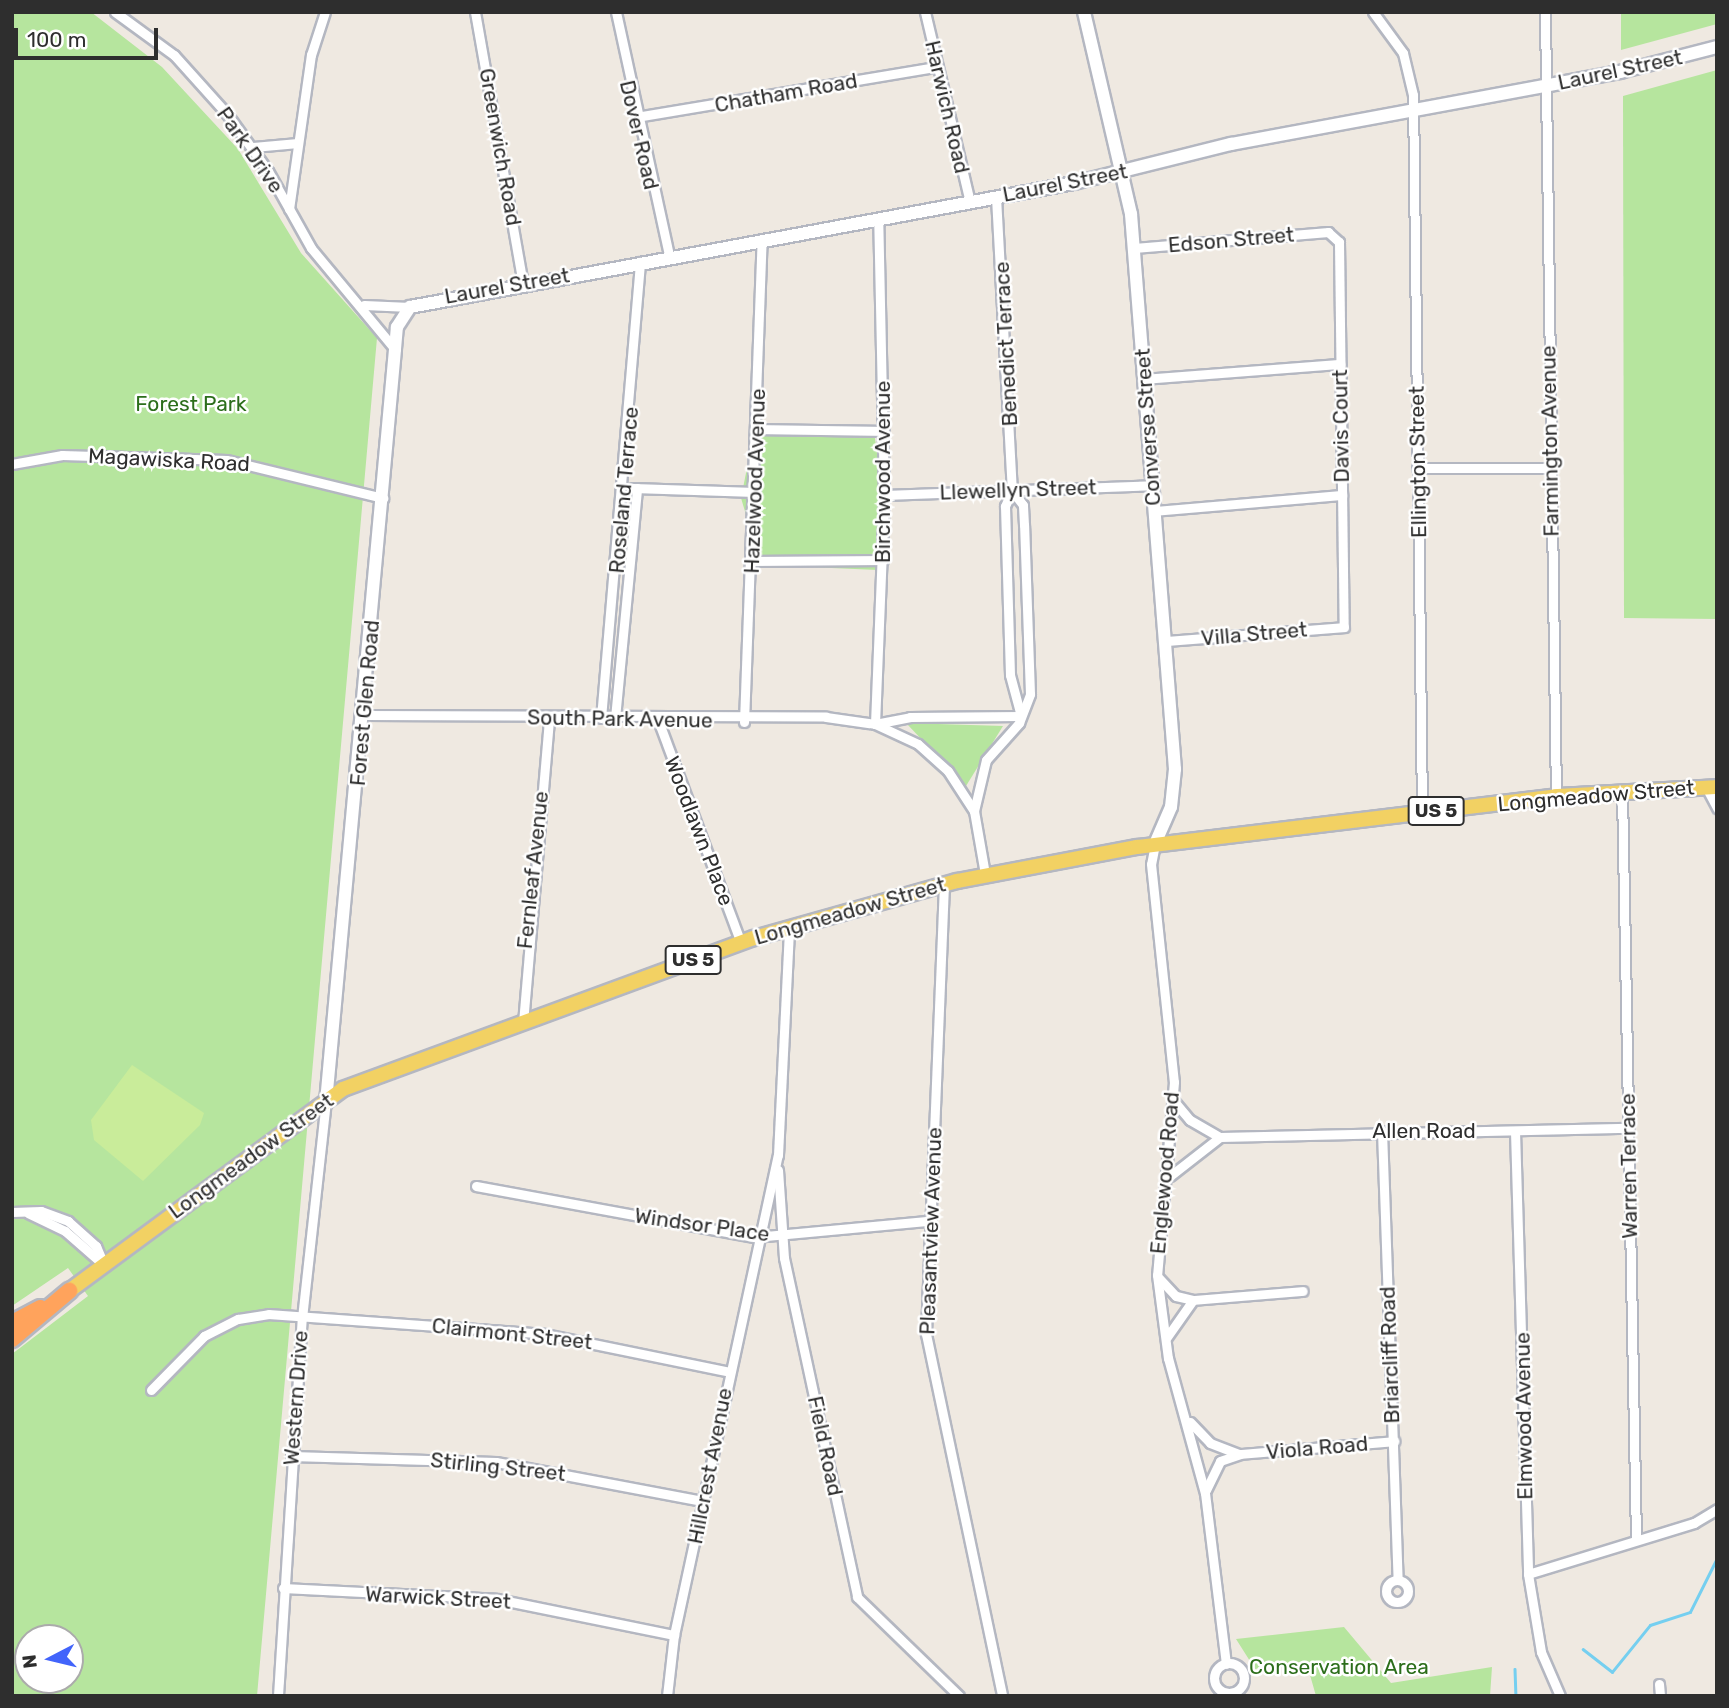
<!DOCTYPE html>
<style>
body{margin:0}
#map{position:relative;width:1729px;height:1708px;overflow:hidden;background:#efe9e1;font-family:Rubik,sans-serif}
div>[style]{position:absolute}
.green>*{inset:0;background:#b6e59e}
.pitch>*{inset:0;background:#c9ec9a}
.stream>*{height:2.5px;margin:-1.25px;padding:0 1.25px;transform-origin:1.25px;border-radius:1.25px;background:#75cff0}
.roads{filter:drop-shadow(2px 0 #b4b7c1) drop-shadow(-2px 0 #b4b7c1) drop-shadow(0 2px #b4b7c1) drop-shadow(0 -2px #b4b7c1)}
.street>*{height:9px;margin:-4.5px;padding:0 4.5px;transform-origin:4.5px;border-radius:4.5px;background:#fff}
.street>.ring{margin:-4.5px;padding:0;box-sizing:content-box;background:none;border:9px solid #fff;border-radius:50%}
.secondary>*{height:12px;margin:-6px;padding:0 6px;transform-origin:6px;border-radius:6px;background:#fff}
.primary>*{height:14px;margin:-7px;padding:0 7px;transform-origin:7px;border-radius:7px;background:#f2d163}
.highway>*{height:16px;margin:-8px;padding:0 8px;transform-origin:8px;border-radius:8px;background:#ffa35c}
span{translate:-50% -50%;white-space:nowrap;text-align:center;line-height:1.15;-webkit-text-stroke:5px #fff;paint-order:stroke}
.shield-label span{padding:2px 5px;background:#fff;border:2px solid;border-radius:5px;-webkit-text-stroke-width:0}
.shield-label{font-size:19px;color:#2e2e2e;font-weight:700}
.street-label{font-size:21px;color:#2e2e2e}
.park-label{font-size:21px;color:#2c6e1b}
.frame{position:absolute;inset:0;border:14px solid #2e2e2e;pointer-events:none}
.north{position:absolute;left:14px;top:1624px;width:70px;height:70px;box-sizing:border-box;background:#fff;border:2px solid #ababab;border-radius:50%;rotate:263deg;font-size:19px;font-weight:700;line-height:28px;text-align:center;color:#2e2e2e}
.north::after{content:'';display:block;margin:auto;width:24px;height:32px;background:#4264fb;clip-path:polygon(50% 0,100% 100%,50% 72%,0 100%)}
.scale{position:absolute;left:14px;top:28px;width:144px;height:32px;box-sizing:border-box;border:4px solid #2e2e2e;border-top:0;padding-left:9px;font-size:21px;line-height:24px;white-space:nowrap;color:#2e2e2e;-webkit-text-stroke:5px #fff;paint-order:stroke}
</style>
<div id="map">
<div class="green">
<i style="clip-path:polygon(evenodd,12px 12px,91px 12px,162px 67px,238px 149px,301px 253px,377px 338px,257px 1696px,12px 1696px,12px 1354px,88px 1296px,68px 1268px,12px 1306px,12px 12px,28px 1638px,70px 1638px,70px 1680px,28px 1680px,28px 1638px)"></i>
<i style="clip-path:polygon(1621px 12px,1717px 12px,1717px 24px,1621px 50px)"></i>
<i style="clip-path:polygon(1717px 70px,1717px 619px,1624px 618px,1623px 96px)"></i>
<i style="clip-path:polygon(874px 432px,886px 516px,878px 570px,761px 565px,741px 498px,754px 433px)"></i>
<i style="clip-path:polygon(906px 723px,1003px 726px,966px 786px)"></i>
<i style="clip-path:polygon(1344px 1627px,1391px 1683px,1492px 1667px,1490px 1696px,1316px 1696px,1306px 1661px,1255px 1669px,1236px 1639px)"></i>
</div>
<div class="pitch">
<i style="clip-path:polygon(132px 1065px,204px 1113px,200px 1125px,143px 1181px,94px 1140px,91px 1120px)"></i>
</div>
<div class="stream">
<i style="left:1583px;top:1649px;width:37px;rotate:38deg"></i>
<i style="left:1612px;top:1672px;width:60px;rotate:-51deg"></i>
<i style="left:1650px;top:1625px;width:42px;rotate:-18deg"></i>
<i style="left:1690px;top:1612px;width:60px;rotate:-63.4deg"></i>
<i style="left:1515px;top:1669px;width:27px;rotate:88deg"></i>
</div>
<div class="roads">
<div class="street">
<i style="left:115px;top:12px;width:73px;rotate:36.1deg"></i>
<i style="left:174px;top:55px;width:79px;rotate:48.1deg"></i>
<i style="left:227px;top:114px;width:70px;rotate:54.3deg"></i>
<i style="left:268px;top:171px;width:88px;rotate:60.8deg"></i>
<i style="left:311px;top:248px;width:131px;rotate:50.3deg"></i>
<i style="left:475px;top:12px;width:275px;rotate:80deg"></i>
<i style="left:616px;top:12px;width:250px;rotate:77.7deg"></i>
<i style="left:925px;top:12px;width:195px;rotate:76.7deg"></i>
<i style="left:1373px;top:12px;width:51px;rotate:53.8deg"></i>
<i style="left:1403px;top:53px;width:43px;rotate:76.6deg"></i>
<i style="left:1413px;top:95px;width:718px;rotate:89.28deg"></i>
<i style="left:1545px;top:12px;width:784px;rotate:89.2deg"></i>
<i style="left:636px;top:117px;width:304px;rotate:-9.5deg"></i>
<i style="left:253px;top:147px;width:45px;rotate:-5.1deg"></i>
<i style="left:996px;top:197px;width:294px;rotate:86.9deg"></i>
<i style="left:1012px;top:491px;width:17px;rotate:115deg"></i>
<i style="left:1005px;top:506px;width:169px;rotate:88.3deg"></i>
<i style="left:1010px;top:675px;width:42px;rotate:75deg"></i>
<i style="left:289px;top:209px;width:156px;rotate:-81.9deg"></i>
<i style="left:311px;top:55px;width:45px;rotate:-72deg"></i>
<i style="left:1134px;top:248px;width:195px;rotate:-4.7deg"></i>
<i style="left:1328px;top:232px;width:15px;rotate:42deg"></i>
<i style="left:1339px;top:242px;width:385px;rotate:89.3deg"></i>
<i style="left:1344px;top:627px;width:180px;rotate:175.5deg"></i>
<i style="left:364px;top:305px;width:46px;rotate:2.5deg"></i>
<i style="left:1144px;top:379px;width:197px;rotate:-4.4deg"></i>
<i style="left:757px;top:429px;width:127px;rotate:0.9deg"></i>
<i style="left:12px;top:464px;width:51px;rotate:-10.2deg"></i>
<i style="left:62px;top:455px;width:165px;rotate:1.7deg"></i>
<i style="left:227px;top:460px;width:161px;rotate:13.7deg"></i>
<i style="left:1417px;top:468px;width:134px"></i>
<i style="left:633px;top:488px;width:122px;rotate:1.9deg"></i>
<i style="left:884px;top:495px;width:269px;rotate:-2.1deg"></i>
<i style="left:1154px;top:511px;width:189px;rotate:-4.9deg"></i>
<i style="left:753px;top:561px;width:130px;rotate:-0.4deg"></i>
<i style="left:364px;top:715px;width:462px;rotate:0.2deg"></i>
<i style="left:826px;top:717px;width:49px;rotate:8.1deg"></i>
<i style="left:875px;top:724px;width:47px;rotate:24.9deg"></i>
<i style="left:918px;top:744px;width:40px;rotate:42deg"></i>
<i style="left:948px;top:771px;width:48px;rotate:57deg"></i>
<i style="left:974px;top:811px;width:64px;rotate:80.1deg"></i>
<i style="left:601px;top:718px;width:458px;rotate:-85.1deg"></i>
<i style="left:615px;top:718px;width:231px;rotate:-84.5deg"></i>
<i style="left:658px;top:720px;width:238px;rotate:69.6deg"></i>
<i style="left:744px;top:722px;width:483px;rotate:-87.9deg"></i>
<i style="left:875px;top:724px;width:229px;rotate:-87.7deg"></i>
<i style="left:884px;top:495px;width:276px;rotate:-91.2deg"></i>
<i style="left:875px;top:724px;width:36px;rotate:-11deg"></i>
<i style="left:910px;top:717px;width:111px;rotate:-0.5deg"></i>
<i style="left:1706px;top:787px;width:24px;rotate:62deg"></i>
<i style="left:1622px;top:791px;width:749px;rotate:88.93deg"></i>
<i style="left:974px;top:811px;width:52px;rotate:-76.8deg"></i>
<i style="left:986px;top:760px;width:50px;rotate:-48.3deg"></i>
<i style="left:1019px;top:723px;width:31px;rotate:-69deg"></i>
<i style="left:1030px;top:694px;width:169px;rotate:-92deg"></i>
<i style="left:1024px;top:525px;width:20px;rotate:-93deg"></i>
<i style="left:1023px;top:505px;width:18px;rotate:-128deg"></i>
<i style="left:1155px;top:844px;width:20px;rotate:101deg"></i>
<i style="left:1151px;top:864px;width:219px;rotate:84deg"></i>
<i style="left:1174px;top:1082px;width:194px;rotate:95deg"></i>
<i style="left:1157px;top:1275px;width:84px;rotate:82.5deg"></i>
<i style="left:1168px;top:1358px;width:140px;rotate:74.7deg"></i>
<i style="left:1205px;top:1493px;width:172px;rotate:83deg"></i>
<i style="left:944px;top:884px;width:450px;rotate:92.3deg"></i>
<i style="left:926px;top:1334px;width:370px;rotate:78.1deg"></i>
<i style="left:523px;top:1023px;width:307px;rotate:-85.1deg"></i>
<i style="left:1173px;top:1100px;width:26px;rotate:50deg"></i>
<i style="left:1190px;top:1120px;width:34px;rotate:30deg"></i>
<i style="left:1220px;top:1137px;width:409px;rotate:-1.3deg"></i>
<i style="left:1382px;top:1131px;width:449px;rotate:88deg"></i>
<i style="left:1515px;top:1131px;width:443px;rotate:88.3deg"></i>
<i style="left:1528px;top:1574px;width:79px;rotate:80.5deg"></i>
<i style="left:1541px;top:1652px;width:48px;rotate:66.6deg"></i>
<i style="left:778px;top:1170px;width:88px;rotate:86.1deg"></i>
<i style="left:784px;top:1258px;width:347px;rotate:77.8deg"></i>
<i style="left:857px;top:1597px;width:142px;rotate:44.1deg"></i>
<i style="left:1170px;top:1176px;width:63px;rotate:-38deg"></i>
<i style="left:476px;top:1186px;width:284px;rotate:10.4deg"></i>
<i style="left:755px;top:1237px;width:175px;rotate:-5.3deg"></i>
<i style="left:12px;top:1212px;width:29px;rotate:-2deg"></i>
<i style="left:41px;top:1211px;width:29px;rotate:20deg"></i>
<i style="left:68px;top:1221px;width:38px;rotate:42deg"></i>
<i style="left:96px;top:1246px;width:21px;rotate:67deg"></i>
<i style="left:104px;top:1265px;width:52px;rotate:-138.9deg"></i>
<i style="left:65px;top:1231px;width:41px;rotate:-154.1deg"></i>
<i style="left:1158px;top:1277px;width:26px;rotate:47deg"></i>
<i style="left:1176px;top:1296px;width:17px;rotate:13deg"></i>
<i style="left:1167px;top:1337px;width:45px;rotate:-54.9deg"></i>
<i style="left:1193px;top:1300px;width:110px;rotate:-4.7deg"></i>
<i style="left:151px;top:1390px;width:76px;rotate:-45.5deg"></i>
<i style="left:204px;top:1336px;width:38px;rotate:-27deg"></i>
<i style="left:238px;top:1319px;width:31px;rotate:-9deg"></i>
<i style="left:269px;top:1314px;width:277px;rotate:4.1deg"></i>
<i style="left:545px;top:1334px;width:189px;rotate:11.6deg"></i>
<i style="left:1190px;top:1422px;width:29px;rotate:46deg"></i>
<i style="left:1210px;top:1443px;width:30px;rotate:21deg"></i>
<i style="left:291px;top:1456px;width:205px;rotate:1.7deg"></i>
<i style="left:496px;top:1462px;width:210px;rotate:10.7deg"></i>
<i style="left:1206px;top:1490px;width:32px;rotate:-64deg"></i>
<i style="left:1220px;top:1461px;width:21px;rotate:-19deg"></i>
<i style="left:1240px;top:1454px;width:155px;rotate:-4.8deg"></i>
<i style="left:1528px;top:1574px;width:174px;rotate:-17.1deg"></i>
<i style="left:1694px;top:1523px;width:27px;rotate:-31deg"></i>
<i class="ring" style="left:1386px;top:1580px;width:13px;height:13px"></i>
<i style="left:283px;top:1588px;width:214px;rotate:2.9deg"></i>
<i style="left:497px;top:1599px;width:181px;rotate:11.5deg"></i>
<i class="ring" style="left:1214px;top:1663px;width:21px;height:21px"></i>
<i style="left:1659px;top:1684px;width:12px;rotate:85deg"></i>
<i style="left:278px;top:1696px;width:379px;rotate:-86.4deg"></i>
<i style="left:302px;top:1318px;width:217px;rotate:-83.7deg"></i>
<i style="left:667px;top:1696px;width:61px;rotate:-83.5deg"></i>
<i style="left:674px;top:1635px;width:491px;rotate:-77.8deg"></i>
<i style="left:778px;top:1155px;width:227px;rotate:-87.2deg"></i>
</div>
<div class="secondary">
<i style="left:1084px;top:12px;width:207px;rotate:76.9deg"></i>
<i style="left:1131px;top:214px;width:557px;rotate:85.47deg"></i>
<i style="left:1175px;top:769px;width:38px;rotate:96deg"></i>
<i style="left:1171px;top:807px;width:40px;rotate:113.4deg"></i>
<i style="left:326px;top:1102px;width:756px;rotate:-84.76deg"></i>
<i style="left:395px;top:349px;width:22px;rotate:-85deg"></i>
<i style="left:397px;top:327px;width:24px;rotate:-57deg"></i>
<i style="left:410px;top:307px;width:675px;rotate:-10.58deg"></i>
<i style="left:1074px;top:183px;width:162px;rotate:-14deg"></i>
<i style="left:1231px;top:144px;width:396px;rotate:-10.5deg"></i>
<i style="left:1620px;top:72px;width:100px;rotate:-14.5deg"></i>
</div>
<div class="primary">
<i style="left:69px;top:1291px;width:340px;rotate:-36.4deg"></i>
<i style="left:343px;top:1089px;width:438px;rotate:-20.2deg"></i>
<i style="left:754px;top:938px;width:211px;rotate:-15.7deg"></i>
<i style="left:957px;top:881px;width:183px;rotate:-10.7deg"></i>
<i style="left:1137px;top:847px;width:422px;rotate:-6.9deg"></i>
<i style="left:1556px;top:796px;width:161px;rotate:-3.2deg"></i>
</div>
<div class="highway">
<i style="left:12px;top:1323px;width:32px;rotate:-28deg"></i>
<i style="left:12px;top:1339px;width:75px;rotate:-40.1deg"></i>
</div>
</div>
<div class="shield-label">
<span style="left:1436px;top:811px">US 5</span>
<span style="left:693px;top:960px">US 5</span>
</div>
<div class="street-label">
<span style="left:1620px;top:70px;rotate:-12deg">Laurel Street</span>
<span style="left:786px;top:93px;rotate:-10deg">Chatham Road</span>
<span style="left:947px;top:107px;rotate:77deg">Harwich Road</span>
<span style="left:639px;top:135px;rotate:77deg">Dover Road</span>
<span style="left:500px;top:147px;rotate:80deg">Greenwich Road</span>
<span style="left:250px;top:150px;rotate:55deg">Park Drive</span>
<span style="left:1065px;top:183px;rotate:-11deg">Laurel Street</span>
<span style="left:1231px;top:240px;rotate:-5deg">Edson Street</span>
<span style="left:507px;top:286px;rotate:-10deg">Laurel Street</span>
<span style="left:1006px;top:344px;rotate:-93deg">Benedict Terrace</span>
<span style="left:1341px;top:426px;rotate:-91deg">Davis Court</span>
<span style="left:1148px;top:427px;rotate:-94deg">Converse Street</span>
<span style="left:1550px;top:441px;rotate:-91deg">Farmington Avenue</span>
<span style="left:169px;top:460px;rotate:3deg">Magawiska Road</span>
<span style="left:1418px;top:462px;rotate:-91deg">Ellington Street</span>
<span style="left:883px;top:472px;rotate:-90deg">Birchwood Avenue</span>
<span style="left:755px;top:481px;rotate:-88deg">Hazelwood Avenue</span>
<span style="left:624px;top:490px;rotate:-85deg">Roseland Terrace</span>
<span style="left:1018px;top:490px;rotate:-2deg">Llewellyn Street</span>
<span style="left:1254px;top:634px;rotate:-5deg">Villa Street</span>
<span style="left:365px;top:703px;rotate:-85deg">Forest Glen Road</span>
<span style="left:620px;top:719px;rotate:1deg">South Park Avenue</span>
<span style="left:1596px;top:796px;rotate:-5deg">Longmeadow Street</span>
<span style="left:699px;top:831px;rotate:69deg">Woodlawn Place</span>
<span style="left:533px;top:870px;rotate:-84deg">Fernleaf Avenue</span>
<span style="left:850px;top:911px;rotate:-16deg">Longmeadow Street</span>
<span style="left:1424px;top:1131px">Allen Road</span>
<span style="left:251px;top:1156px;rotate:-36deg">Longmeadow Street</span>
<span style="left:1629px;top:1166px;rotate:-91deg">Warren Terrace</span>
<span style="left:1165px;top:1173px;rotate:-85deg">Englewood Road</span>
<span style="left:702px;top:1225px;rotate:8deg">Windsor Place</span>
<span style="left:931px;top:1231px;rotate:-88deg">Pleasantview Avenue</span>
<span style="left:512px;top:1334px;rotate:6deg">Clairmont Street</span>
<span style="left:1390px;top:1355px;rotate:-92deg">Briarcliff Road</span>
<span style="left:296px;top:1398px;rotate:-86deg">Western Drive</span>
<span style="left:1524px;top:1416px;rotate:-91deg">Elmwood Avenue</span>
<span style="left:825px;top:1446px;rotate:78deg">Field Road</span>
<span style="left:1317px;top:1448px;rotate:-5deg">Viola Road</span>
<span style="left:710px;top:1466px;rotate:-79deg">Hillcrest Avenue</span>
<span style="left:498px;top:1467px;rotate:6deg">Stirling Street</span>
<span style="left:438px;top:1598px;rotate:3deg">Warwick Street</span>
</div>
<div class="park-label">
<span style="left:191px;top:404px">Forest Park</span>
<span style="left:1339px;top:1667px">Conservation Area</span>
</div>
<div class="frame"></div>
<div class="north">N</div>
<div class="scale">100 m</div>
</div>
